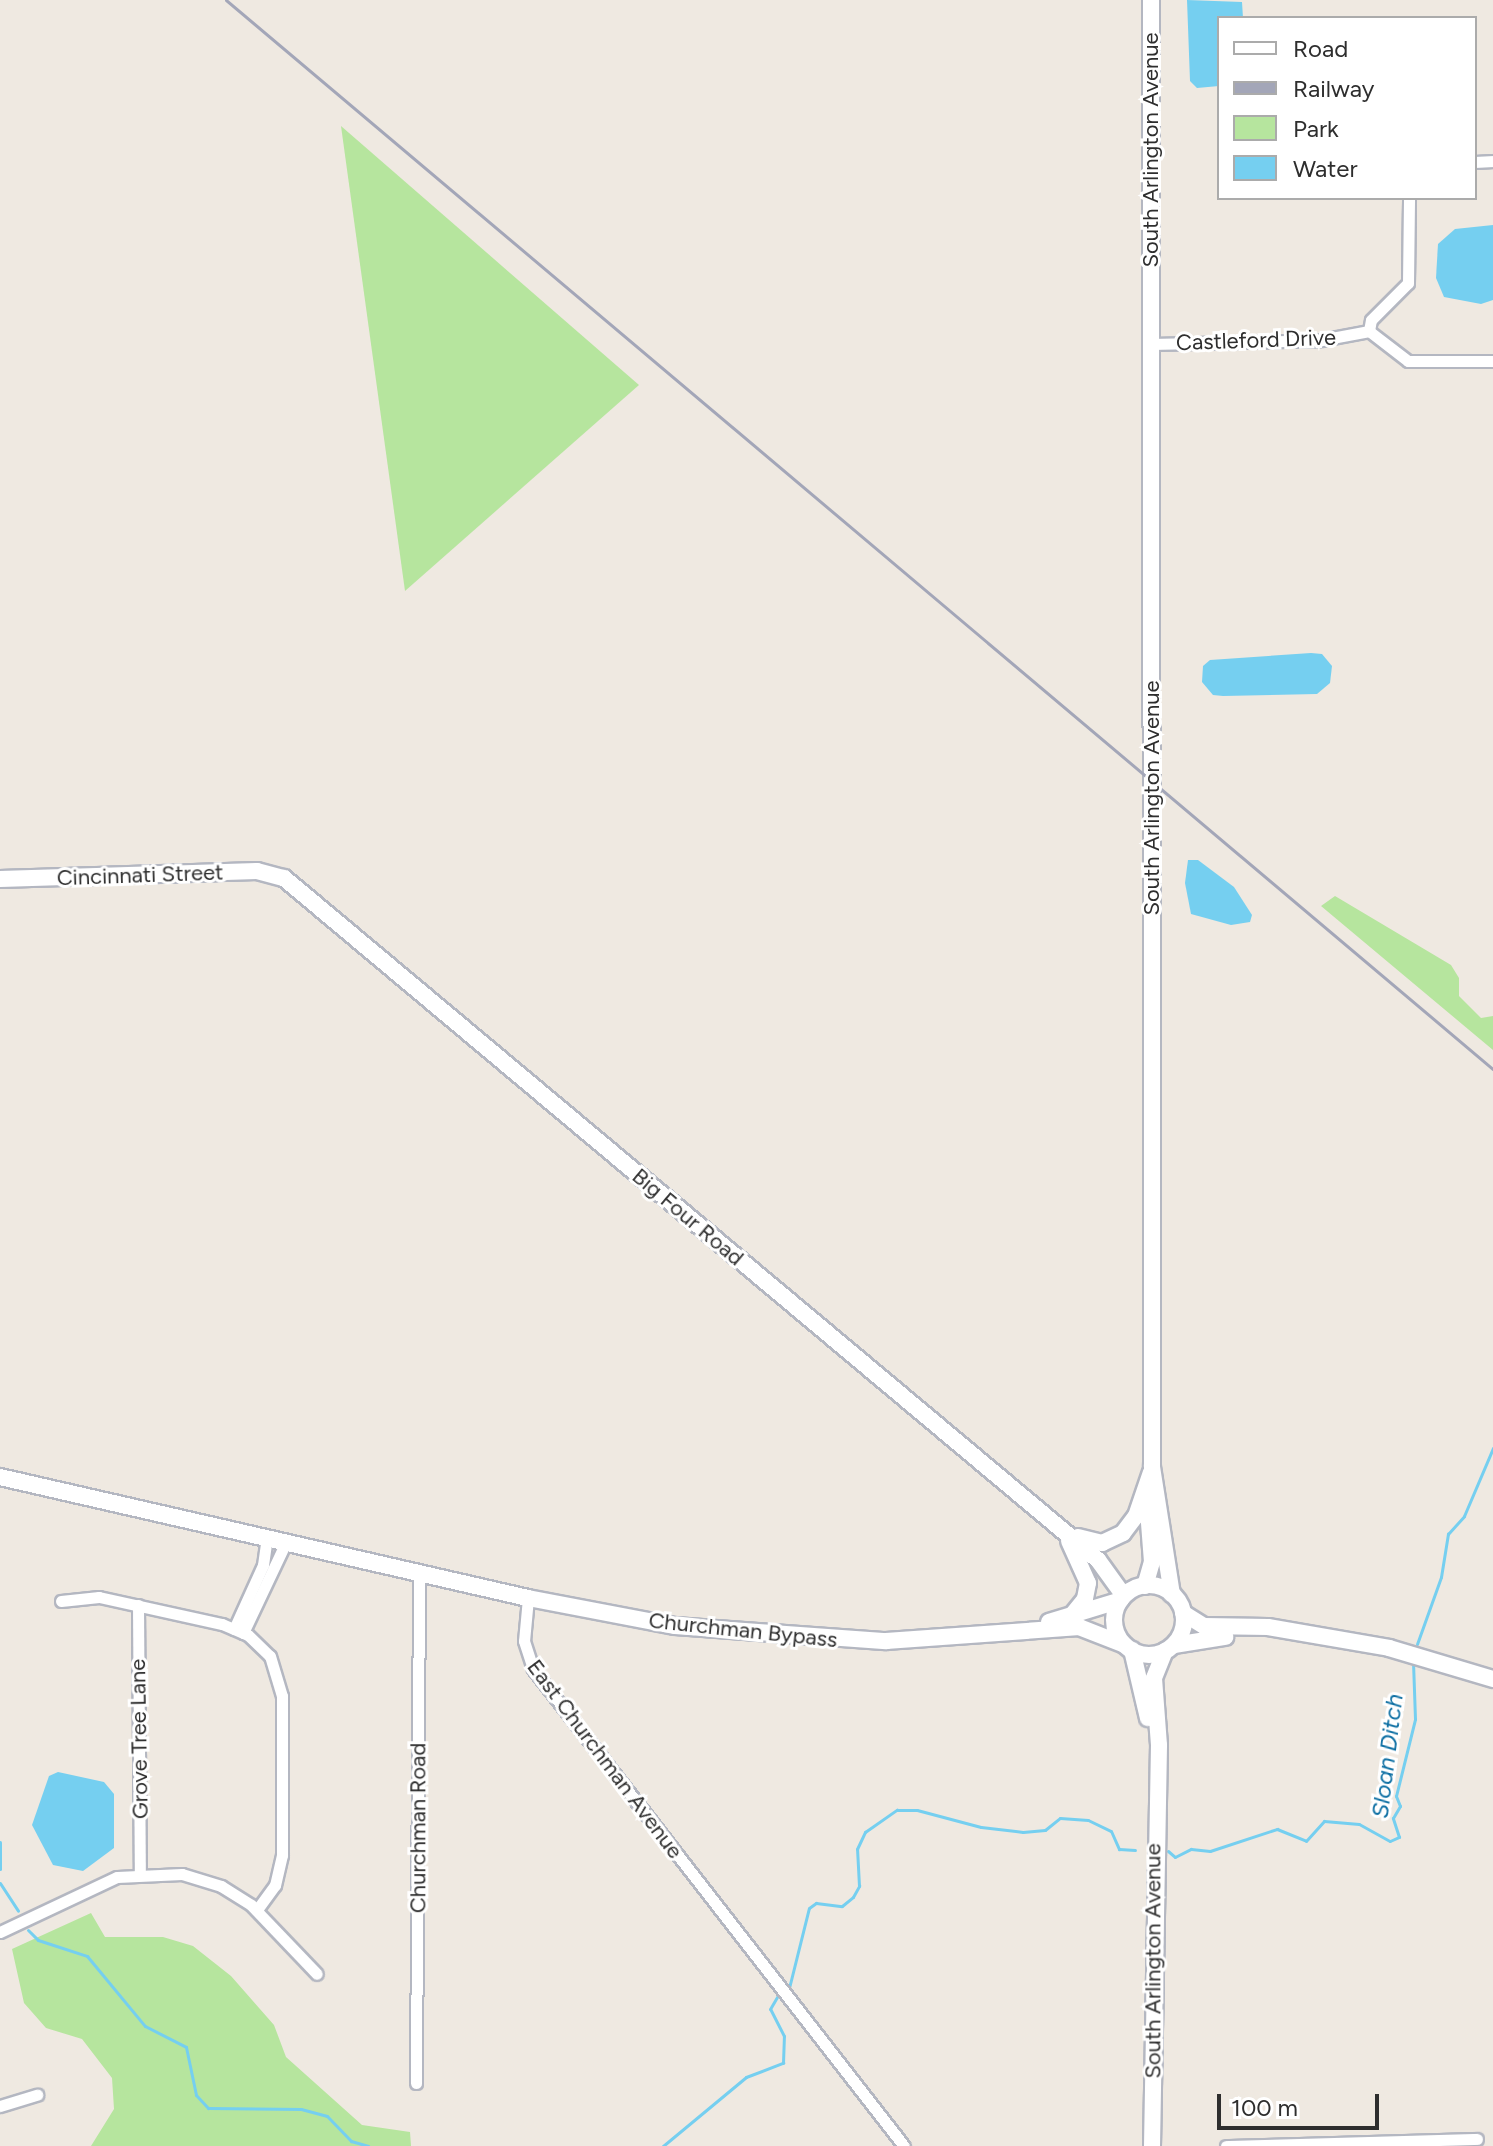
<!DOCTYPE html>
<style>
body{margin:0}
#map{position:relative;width:1493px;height:2146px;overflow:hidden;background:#efe9e1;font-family:Figtree,sans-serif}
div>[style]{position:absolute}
.green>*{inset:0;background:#b6e59e}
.water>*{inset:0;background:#75cff0}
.stream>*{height:3px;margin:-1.5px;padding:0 1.5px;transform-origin:1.5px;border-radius:1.5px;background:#75cff0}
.roads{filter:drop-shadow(2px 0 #b4b7c1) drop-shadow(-2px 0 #b4b7c1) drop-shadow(0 2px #b4b7c1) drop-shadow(0 -2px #b4b7c1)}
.street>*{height:11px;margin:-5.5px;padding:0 5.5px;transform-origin:5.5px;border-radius:5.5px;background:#fff}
.secondary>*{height:16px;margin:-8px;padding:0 8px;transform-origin:8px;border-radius:8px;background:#fff}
.secondary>.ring{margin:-8px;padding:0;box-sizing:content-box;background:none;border:16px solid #fff;border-radius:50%}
.rail>*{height:3px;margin:-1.5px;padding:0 1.5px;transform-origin:1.5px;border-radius:1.5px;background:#a3a6b8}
span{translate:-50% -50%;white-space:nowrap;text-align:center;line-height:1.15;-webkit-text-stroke:6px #fff;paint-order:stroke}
.street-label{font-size:22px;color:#2e2e2e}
.water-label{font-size:24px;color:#0d6fa3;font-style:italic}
.legend{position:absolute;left:1217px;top:16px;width:260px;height:184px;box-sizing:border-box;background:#fff;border:2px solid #ababab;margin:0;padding:10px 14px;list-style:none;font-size:24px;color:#2e2e2e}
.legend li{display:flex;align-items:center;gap:16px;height:40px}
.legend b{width:40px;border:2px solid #ababab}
.scale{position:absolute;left:1217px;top:2094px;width:162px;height:36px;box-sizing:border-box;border:4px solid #2e2e2e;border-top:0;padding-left:10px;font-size:24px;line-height:28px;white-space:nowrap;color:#2e2e2e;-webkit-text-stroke:6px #fff;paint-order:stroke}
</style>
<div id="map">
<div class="green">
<i style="clip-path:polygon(341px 126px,639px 385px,405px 591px)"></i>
<i style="clip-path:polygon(1335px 896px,1451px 965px,1459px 978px,1459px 996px,1481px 1018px,1493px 1016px,1493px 1050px,1321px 906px)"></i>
<i style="clip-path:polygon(91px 1913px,105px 1937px,163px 1937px,193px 1946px,231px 1976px,274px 2025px,286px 2057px,362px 2125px,410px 2132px,411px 2146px,91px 2146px,114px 2109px,112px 2078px,82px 2039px,46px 2028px,24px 2003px,12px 1949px)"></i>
</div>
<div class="water">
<i style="clip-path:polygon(1187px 0,1242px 2px,1243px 18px,1219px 18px,1219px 86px,1197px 88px,1190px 81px)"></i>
<i style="clip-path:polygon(1493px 225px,1493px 300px,1481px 304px,1444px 297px,1436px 278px,1438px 244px,1455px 229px)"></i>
<i style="clip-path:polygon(1311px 653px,1322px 654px,1332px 666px,1330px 683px,1317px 694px,1223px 696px,1213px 695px,1202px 682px,1203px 666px,1210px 660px)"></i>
<i style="clip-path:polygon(1188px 860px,1198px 860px,1234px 887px,1252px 915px,1250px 922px,1231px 925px,1191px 914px,1185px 883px)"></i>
<i style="clip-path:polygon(58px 1772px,104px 1782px,114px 1794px,114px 1848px,83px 1871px,53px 1865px,32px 1825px,49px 1776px)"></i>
</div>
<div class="stream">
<i style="left:1417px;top:1644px;width:71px;rotate:-70.3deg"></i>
<i style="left:1441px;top:1577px;width:44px;rotate:-80.8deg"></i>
<i style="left:1448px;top:1534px;width:24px;rotate:-48deg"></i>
<i style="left:1464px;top:1516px;width:74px;rotate:-66.9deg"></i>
<i style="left:0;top:1842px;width:27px;rotate:90deg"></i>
<i style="left:1168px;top:1851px;width:9px;rotate:41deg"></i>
<i style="left:1175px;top:1857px;width:18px;rotate:-27deg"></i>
<i style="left:1191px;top:1849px;width:19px;rotate:6deg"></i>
<i style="left:1210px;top:1851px;width:71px;rotate:-18.2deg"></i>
<i style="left:1277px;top:1829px;width:31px;rotate:22deg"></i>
<i style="left:1306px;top:1841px;width:27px;rotate:-48deg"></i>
<i style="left:1324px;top:1821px;width:35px;rotate:5deg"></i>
<i style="left:1359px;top:1824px;width:35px;rotate:29deg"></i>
<i style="left:1390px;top:1841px;width:10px;rotate:-24deg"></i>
<i style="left:1399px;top:1837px;width:20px;rotate:-108deg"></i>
<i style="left:1393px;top:1818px;width:14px;rotate:-60deg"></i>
<i style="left:1400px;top:1806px;width:11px;rotate:-112deg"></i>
<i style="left:1396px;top:1796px;width:79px;rotate:-76.1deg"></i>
<i style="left:1415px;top:1719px;width:56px;rotate:-92deg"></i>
<i style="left:0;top:1883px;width:33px;rotate:57deg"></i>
<i style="left:28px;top:1930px;width:14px;rotate:45deg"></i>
<i style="left:38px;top:1940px;width:52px;rotate:18.1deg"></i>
<i style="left:87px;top:1956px;width:91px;rotate:50.4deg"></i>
<i style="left:145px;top:2026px;width:46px;rotate:27.1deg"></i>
<i style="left:186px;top:2047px;width:49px;rotate:78.2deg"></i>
<i style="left:196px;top:2095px;width:18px;rotate:47deg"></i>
<i style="left:208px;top:2108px;width:93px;rotate:0.6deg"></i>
<i style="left:301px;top:2109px;width:27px;rotate:15deg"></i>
<i style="left:327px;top:2116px;width:35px;rotate:46deg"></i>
<i style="left:351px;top:2141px;width:18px;rotate:16deg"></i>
<i style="left:789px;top:1988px;width:82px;rotate:-76deg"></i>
<i style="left:809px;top:1908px;width:9px;rotate:-36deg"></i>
<i style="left:816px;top:1903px;width:26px;rotate:7deg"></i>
<i style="left:842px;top:1906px;width:14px;rotate:-39deg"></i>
<i style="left:853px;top:1897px;width:13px;rotate:-61deg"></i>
<i style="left:859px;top:1886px;width:37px;rotate:-93deg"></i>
<i style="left:857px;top:1849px;width:19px;rotate:-65deg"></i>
<i style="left:865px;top:1832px;width:39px;rotate:-35deg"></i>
<i style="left:897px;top:1810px;width:20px"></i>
<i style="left:917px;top:1810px;width:66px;rotate:14.9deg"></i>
<i style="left:981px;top:1827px;width:42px;rotate:6.8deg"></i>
<i style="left:1023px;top:1832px;width:22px;rotate:-5deg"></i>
<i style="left:1045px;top:1830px;width:19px;rotate:-39deg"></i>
<i style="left:1060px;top:1818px;width:28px;rotate:4deg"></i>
<i style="left:1088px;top:1820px;width:25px;rotate:26deg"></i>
<i style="left:1111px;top:1831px;width:20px;rotate:66deg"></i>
<i style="left:1119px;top:1849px;width:16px;rotate:4deg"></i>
<i style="left:663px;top:2146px;width:108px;rotate:-39.7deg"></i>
<i style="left:746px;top:2077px;width:40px;rotate:-21deg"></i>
<i style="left:783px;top:2063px;width:27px;rotate:-88deg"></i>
<i style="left:784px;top:2036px;width:30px;rotate:-117deg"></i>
<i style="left:770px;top:2009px;width:14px;rotate:-60deg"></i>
</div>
<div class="roads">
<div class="street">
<i style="left:1475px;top:162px;width:18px;rotate:-3deg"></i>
<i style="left:1369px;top:331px;width:11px;rotate:-80deg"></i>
<i style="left:1371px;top:320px;width:52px;rotate:-45deg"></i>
<i style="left:1408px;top:283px;width:85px;rotate:-89.3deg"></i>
<i style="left:1151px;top:344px;width:170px;rotate:-1.3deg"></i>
<i style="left:1321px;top:340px;width:49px;rotate:-10.6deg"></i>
<i style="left:1369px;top:331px;width:49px;rotate:37.6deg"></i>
<i style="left:1408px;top:361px;width:85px"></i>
<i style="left:528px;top:1598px;width:43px;rotate:95.3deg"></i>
<i style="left:524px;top:1641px;width:29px;rotate:72deg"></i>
<i style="left:533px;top:1669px;width:604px;rotate:52.13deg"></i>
<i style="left:61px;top:1601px;width:38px;rotate:-6deg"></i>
<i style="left:99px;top:1597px;width:126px;rotate:12.4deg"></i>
<i style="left:222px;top:1624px;width:28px;rotate:23deg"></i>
<i style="left:248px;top:1635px;width:30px;rotate:44deg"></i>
<i style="left:270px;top:1656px;width:42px;rotate:73.3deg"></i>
<i style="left:282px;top:1696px;width:159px;rotate:90deg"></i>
<i style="left:282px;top:1855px;width:31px;rotate:103deg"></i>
<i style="left:275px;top:1885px;width:31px;rotate:126deg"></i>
<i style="left:138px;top:1605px;width:268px;rotate:89.6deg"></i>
<i style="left:234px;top:1629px;width:70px;rotate:-65.6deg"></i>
<i style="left:263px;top:1565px;width:27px;rotate:-82deg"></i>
<i style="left:243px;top:1633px;width:101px;rotate:-64.7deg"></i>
<i style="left:0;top:1932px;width:129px;rotate:-25.2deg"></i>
<i style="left:117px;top:1877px;width:65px;rotate:-2.6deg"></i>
<i style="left:182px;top:1874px;width:41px;rotate:17.1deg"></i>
<i style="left:221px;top:1886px;width:36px;rotate:32deg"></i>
<i style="left:251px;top:1905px;width:95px;rotate:46.3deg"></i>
<i style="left:416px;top:2083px;width:510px;rotate:-89.66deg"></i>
<i style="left:0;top:2106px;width:39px;rotate:-17deg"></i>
<i style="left:1226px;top:2146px;width:251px;rotate:-1.6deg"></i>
</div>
<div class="secondary">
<i style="left:1151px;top:0;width:1467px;rotate:89.96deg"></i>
<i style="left:1152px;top:1467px;width:129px;rotate:81.1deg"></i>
<i style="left:0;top:879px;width:257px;rotate:-1.8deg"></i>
<i style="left:257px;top:871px;width:28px;rotate:15deg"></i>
<i style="left:284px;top:878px;width:1062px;rotate:39.96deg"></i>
<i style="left:1098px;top:1560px;width:44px;rotate:54.2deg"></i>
<i style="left:0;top:1477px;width:542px;rotate:12.91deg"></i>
<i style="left:528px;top:1598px;width:150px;rotate:10.8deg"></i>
<i style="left:675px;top:1626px;width:212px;rotate:4.1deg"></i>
<i style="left:886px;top:1641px;width:194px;rotate:-4.1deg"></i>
<i style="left:1079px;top:1627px;width:49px;rotate:21.4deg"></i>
<i style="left:1078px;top:1537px;width:25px;rotate:14deg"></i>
<i style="left:1102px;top:1543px;width:23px;rotate:-25deg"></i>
<i style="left:1123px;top:1533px;width:21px;rotate:-53deg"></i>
<i style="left:1136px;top:1516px;width:46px;rotate:-71.2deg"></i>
<i style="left:1069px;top:1541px;width:46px;rotate:65.7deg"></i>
<i style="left:1088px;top:1583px;width:16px;rotate:101deg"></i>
<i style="left:1085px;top:1599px;width:21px;rotate:129deg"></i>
<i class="ring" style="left:1114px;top:1585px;width:54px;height:54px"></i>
<i style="left:1145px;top:1586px;width:25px;rotate:-74deg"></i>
<i style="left:1152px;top:1562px;width:65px;rotate:-94.4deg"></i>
<i style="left:1183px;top:1613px;width:25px;rotate:32deg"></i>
<i style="left:1204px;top:1626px;width:64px;rotate:0.9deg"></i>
<i style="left:1268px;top:1627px;width:123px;rotate:9.8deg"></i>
<i style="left:1389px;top:1648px;width:109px;rotate:16.6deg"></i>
<i style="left:1049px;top:1622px;width:75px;rotate:-17deg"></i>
<i style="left:1174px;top:1645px;width:52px;rotate:-8.9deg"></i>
<i style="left:1132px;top:1650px;width:70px;rotate:76.8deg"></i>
<i style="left:1152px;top:2146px;width:401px;rotate:-89deg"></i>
<i style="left:1159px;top:1745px;width:67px;rotate:-94.3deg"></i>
<i style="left:1154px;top:1678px;width:29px;rotate:-68deg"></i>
</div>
</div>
<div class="rail">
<i style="left:226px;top:0;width:1658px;rotate:40.16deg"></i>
</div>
<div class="street-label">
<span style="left:1151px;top:150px;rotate:-90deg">South Arlington Avenue</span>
<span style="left:1256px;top:340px;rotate:-2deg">Castleford Drive</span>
<span style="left:1152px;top:798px;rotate:-90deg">South Arlington Avenue</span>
<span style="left:140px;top:875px;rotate:-2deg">Cincinnati Street</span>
<span style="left:688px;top:1217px;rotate:40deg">Big Four Road</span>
<span style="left:743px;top:1630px;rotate:6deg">Churchman Bypass</span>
<span style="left:139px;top:1739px;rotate:-91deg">Grove Tree Lane</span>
<span style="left:605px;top:1759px;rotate:53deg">East Churchman Avenue</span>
<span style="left:418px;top:1828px;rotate:-90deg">Churchman Road</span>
<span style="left:1153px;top:1961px;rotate:-90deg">South Arlington Avenue</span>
</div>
<div class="water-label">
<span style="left:1387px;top:1756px;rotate:-83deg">Sloan Ditch</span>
</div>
<ul class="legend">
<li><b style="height:10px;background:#fff"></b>Road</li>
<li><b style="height:10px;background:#a3a6b8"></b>Railway</li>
<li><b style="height:22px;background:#b6e59e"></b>Park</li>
<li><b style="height:22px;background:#75cff0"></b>Water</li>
</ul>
<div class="scale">100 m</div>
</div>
